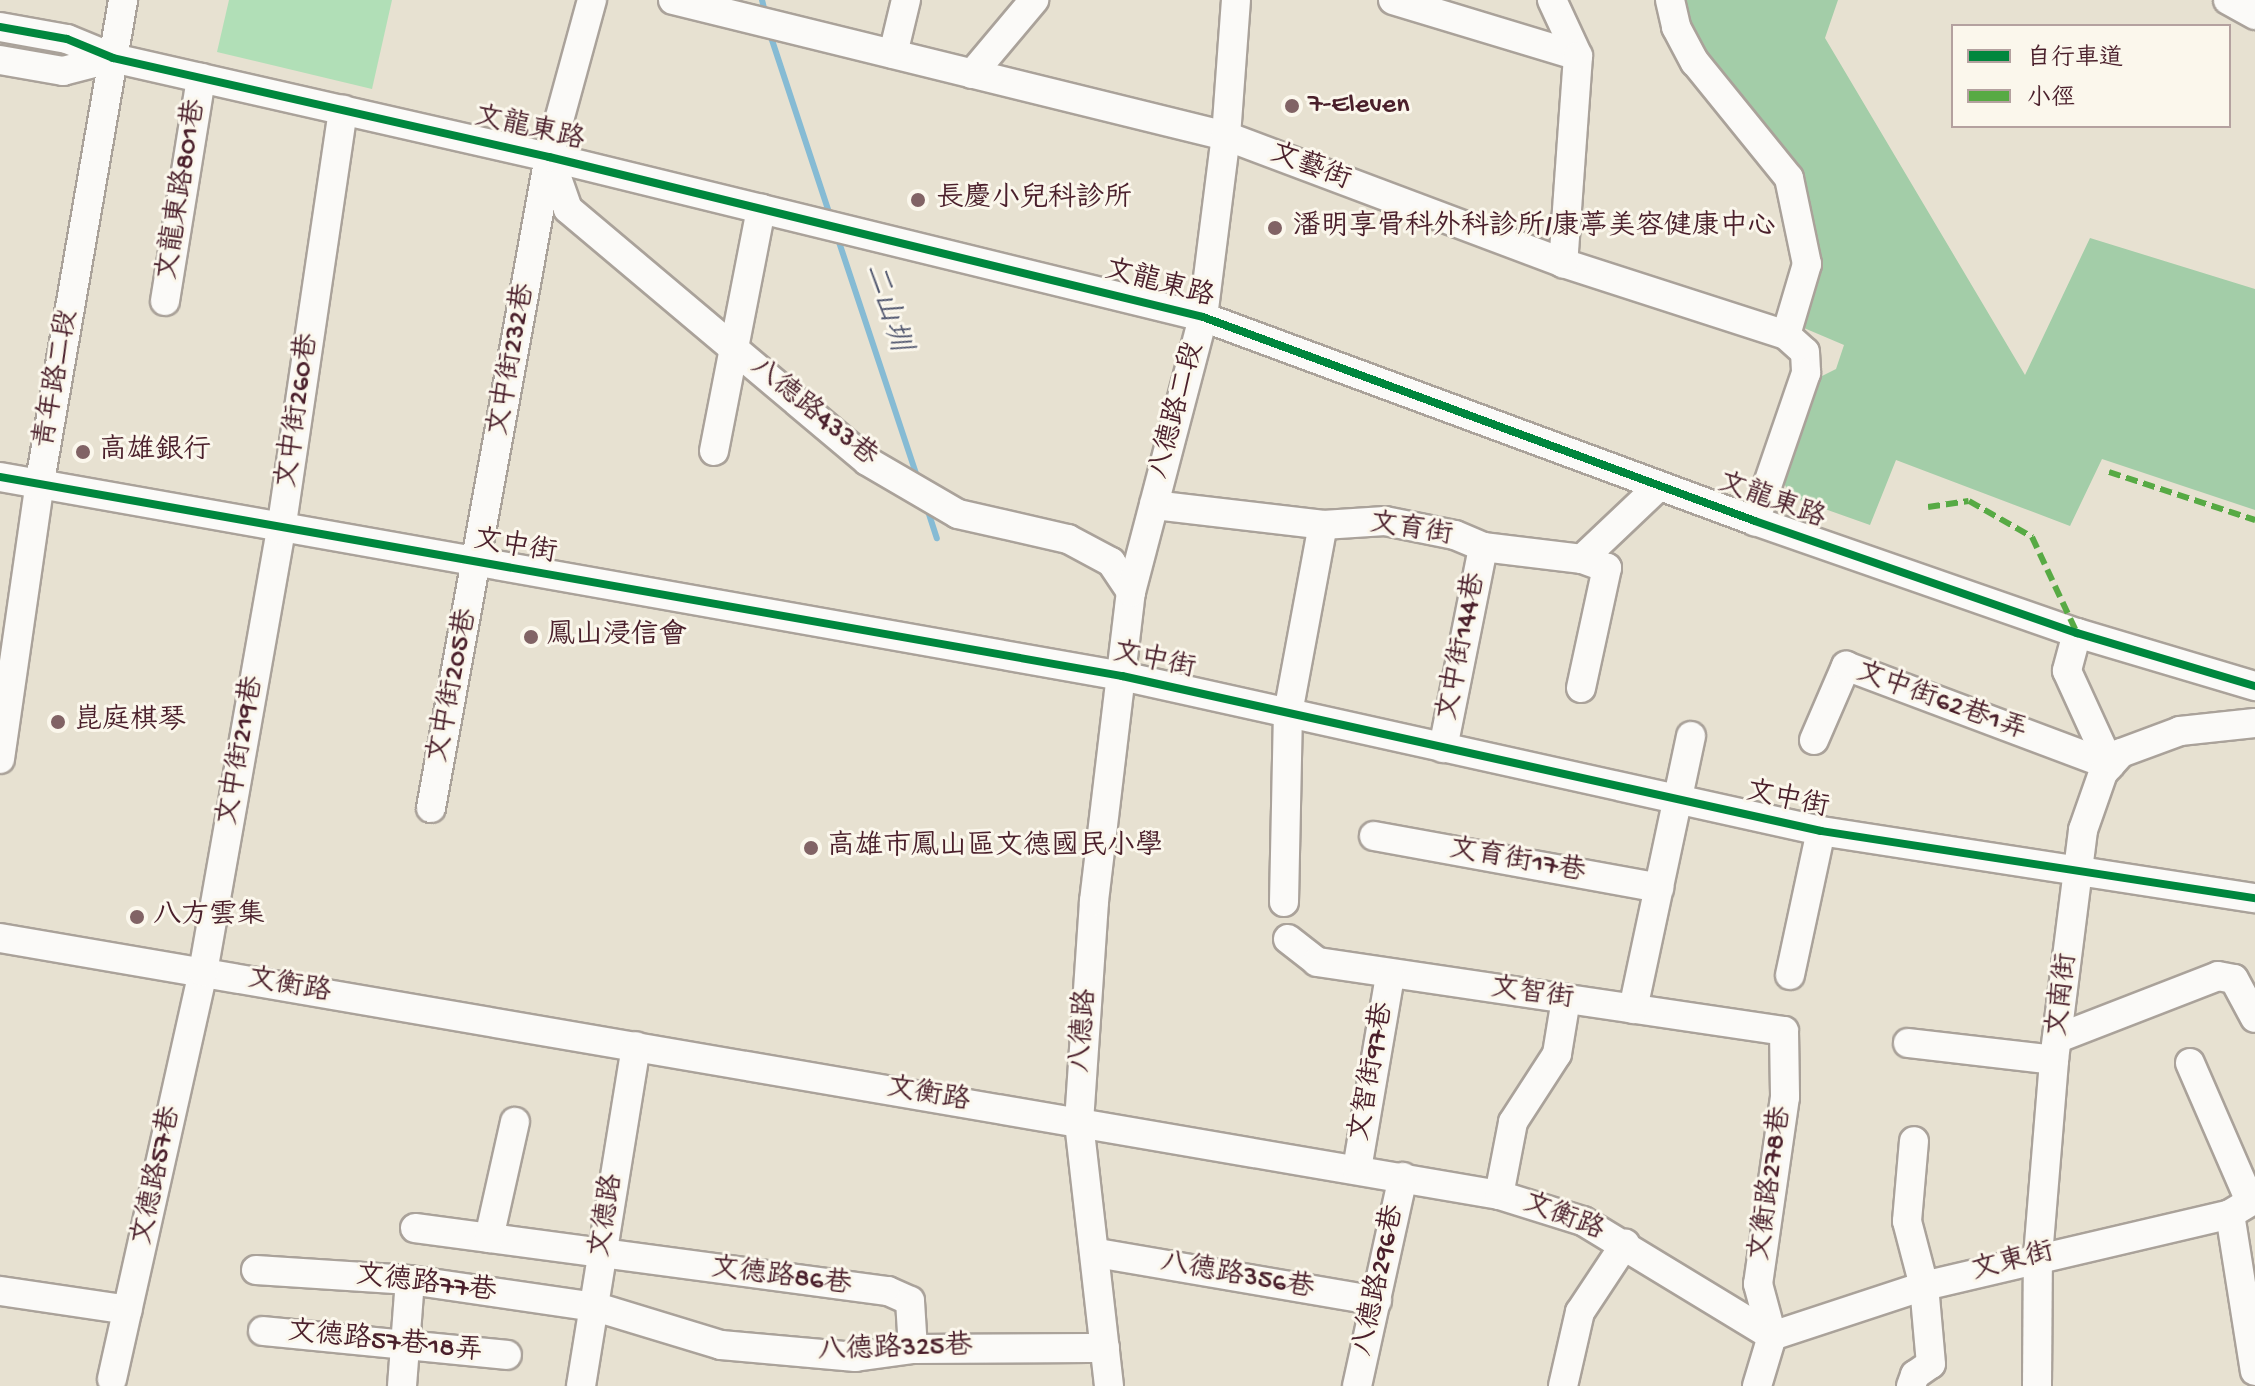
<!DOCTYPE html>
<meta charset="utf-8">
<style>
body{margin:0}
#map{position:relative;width:2255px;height:1386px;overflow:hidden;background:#e7e1d1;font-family:"Gochi Hand","LXGW WenKai TC",sans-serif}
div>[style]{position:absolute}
.green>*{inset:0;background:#b1dfb7}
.forest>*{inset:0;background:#a3cda8}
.stream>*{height:6px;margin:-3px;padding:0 3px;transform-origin:3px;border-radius:3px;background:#86bbd4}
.roads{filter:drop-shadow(2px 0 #aaa29a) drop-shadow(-2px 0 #aaa29a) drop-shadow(0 2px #aaa29a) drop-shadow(0 -2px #aaa29a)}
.minor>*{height:28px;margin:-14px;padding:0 14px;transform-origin:14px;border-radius:14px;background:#fbfaf8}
.quiet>*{height:6px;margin-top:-3px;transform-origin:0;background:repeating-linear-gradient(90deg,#57aa44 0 12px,transparent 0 18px)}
.cycleway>*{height:8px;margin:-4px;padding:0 4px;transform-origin:4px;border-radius:4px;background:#00873e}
.dots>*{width:22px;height:22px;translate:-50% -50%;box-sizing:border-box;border:4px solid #fbf7ec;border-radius:50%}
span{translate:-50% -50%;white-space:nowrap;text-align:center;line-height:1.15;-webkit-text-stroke:6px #fbf7ec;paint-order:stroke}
.poi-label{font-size:28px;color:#4a1f2b}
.left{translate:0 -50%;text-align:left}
.street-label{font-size:28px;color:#4a1f2b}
.water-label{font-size:30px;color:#51576f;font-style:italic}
.legend{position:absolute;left:1951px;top:24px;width:280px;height:104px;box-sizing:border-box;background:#fbf7ec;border:2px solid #b4a19f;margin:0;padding:10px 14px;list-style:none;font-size:24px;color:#4a1f2b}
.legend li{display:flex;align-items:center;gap:16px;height:40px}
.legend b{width:40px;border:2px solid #b4a19f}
</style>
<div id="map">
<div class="green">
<i style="clip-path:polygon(229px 0,392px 0,372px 89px,217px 52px)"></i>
</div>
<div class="forest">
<i style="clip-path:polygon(1681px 0,1838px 0,1825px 38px,2025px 375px,2090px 238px,2255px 289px,2255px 510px,2102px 459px,2070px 526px,1896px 460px,1870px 525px,1791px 497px,1783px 481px,1820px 377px,1836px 369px,1844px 345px,1804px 328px,1814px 265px,1735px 93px,1688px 27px)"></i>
</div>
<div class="stream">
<i style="left:762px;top:0;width:16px;rotate:76deg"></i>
<i style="left:769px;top:31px;width:197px;rotate:71.7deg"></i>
<i style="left:837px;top:236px;width:257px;rotate:71.6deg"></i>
<i style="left:926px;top:505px;width:35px;rotate:72deg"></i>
</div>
<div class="roads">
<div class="minor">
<i style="left:673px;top:0;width:569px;rotate:13.82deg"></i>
<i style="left:1226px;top:136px;width:360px;rotate:20.6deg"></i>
<i style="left:1563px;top:263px;width:234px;rotate:17.9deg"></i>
<i style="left:1786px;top:335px;width:25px;rotate:42deg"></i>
<i style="left:1805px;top:352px;width:21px;rotate:87deg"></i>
<i style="left:1806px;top:373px;width:157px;rotate:109deg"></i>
<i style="left:1393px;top:0;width:193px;rotate:16.8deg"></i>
<i style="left:1552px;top:0;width:62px;rotate:65.1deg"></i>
<i style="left:1578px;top:56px;width:208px;rotate:94.1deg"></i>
<i style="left:1670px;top:0;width:28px;rotate:77deg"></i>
<i style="left:1676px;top:27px;width:40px;rotate:62deg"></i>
<i style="left:1695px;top:62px;width:149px;rotate:51deg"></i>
<i style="left:1789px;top:178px;width:88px;rotate:78.2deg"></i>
<i style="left:1807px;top:264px;width:74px;rotate:106.5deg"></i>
<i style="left:2228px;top:0;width:31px;rotate:29deg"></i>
<i style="left:0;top:27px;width:68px;rotate:10.2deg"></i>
<i style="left:67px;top:39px;width:50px;rotate:22.4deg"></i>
<i style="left:113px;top:58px;width:447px;rotate:12.8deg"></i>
<i style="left:549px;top:157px;width:673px;rotate:13.75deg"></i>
<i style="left:1203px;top:317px;width:588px;rotate:20.28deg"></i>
<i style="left:1755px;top:521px;width:341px;rotate:19.2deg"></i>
<i style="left:2077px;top:633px;width:186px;rotate:16.6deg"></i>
<i style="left:893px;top:54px;width:56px;rotate:-76.5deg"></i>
<i style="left:0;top:60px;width:64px;rotate:9.9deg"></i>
<i style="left:63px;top:71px;width:52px;rotate:-14.6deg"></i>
<i style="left:972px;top:74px;width:97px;rotate:-50deg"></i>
<i style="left:550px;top:158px;width:54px;rotate:70.6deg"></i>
<i style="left:568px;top:209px;width:391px;rotate:40.1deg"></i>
<i style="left:867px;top:461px;width:105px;rotate:30.2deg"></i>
<i style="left:958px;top:514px;width:113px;rotate:12.8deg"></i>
<i style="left:1068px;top:539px;width:49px;rotate:28.1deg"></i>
<i style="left:1111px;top:562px;width:36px;rotate:56deg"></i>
<i style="left:165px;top:301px;width:226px;rotate:-80.8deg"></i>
<i style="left:714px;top:451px;width:247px;rotate:-79deg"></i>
<i style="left:0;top:477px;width:1140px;rotate:10.06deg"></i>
<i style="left:1122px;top:676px;width:716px;rotate:12.5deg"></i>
<i style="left:1821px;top:831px;width:439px;rotate:8.8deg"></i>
<i style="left:1154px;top:505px;width:170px;rotate:6.7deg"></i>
<i style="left:2077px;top:633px;width:39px;rotate:105deg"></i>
<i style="left:2067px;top:671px;width:103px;rotate:65.4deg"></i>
<i style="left:1581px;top:688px;width:123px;rotate:-77.8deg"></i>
<i style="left:1607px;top:568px;width:27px;rotate:-160deg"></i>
<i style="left:1814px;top:740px;width:81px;rotate:-66.6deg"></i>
<i style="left:1846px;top:666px;width:282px;rotate:20.6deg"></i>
<i style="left:1443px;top:748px;width:205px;rotate:-78.7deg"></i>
<i style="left:0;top:759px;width:275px;rotate:-81.8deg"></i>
<i style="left:39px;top:487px;width:494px;rotate:-80.2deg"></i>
<i style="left:431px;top:808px;width:662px;rotate:-79.73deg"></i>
<i style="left:549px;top:157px;width:163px;rotate:-74.7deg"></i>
<i style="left:1374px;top:836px;width:290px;rotate:10.3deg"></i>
<i style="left:1284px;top:902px;width:189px;rotate:-88.8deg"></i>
<i style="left:1288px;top:713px;width:191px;rotate:-79.5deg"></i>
<i style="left:1323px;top:525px;width:62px;rotate:-3.7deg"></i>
<i style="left:1385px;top:521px;width:71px;rotate:11.3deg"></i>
<i style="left:1455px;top:535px;width:30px;rotate:23deg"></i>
<i style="left:1483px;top:547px;width:100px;rotate:6.9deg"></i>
<i style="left:1582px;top:559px;width:106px;rotate:-43.5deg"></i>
<i style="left:0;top:938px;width:1521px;rotate:9.73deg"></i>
<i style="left:1499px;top:1195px;width:88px;rotate:17.2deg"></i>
<i style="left:1583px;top:1221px;width:221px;rotate:31.3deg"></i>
<i style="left:1288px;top:939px;width:37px;rotate:38deg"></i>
<i style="left:1317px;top:962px;width:472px;rotate:8.4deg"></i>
<i style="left:1784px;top:1031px;width:66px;rotate:89.1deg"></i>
<i style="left:1785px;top:1097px;width:189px;rotate:98.2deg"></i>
<i style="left:1758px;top:1284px;width:54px;rotate:74.9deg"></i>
<i style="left:1790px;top:975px;width:147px;rotate:-77.9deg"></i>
<i style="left:1633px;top:1009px;width:279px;rotate:-78deg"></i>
<i style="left:2061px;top:1037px;width:168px;rotate:-21.2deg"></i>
<i style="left:2218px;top:976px;width:16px;rotate:11deg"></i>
<i style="left:2234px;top:979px;width:44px;rotate:61.7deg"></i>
<i style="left:1908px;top:1043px;width:147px;rotate:6.6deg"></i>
<i style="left:2190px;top:1063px;width:150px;rotate:66.5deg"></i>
<i style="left:1357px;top:1169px;width:197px;rotate:-80.3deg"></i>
<i style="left:1499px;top:1195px;width:74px;rotate:-79.1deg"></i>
<i style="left:1513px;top:1122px;width:81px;rotate:-57.1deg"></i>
<i style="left:1557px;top:1054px;width:56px;rotate:-80.7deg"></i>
<i style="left:2230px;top:1214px;width:159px;rotate:81deg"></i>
<i style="left:415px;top:1228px;width:477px;rotate:7.6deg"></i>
<i style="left:888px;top:1291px;width:24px;rotate:24deg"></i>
<i style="left:910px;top:1301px;width:48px;rotate:86.4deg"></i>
<i style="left:489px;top:1238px;width:119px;rotate:-77.4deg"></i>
<i style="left:1097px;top:1253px;width:284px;rotate:9.7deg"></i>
<i style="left:256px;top:1270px;width:154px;rotate:3.7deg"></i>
<i style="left:410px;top:1280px;width:188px;rotate:8.3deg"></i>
<i style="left:596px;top:1307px;width:131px;rotate:16.9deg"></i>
<i style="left:721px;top:1345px;width:135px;rotate:5.1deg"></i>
<i style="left:855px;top:1357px;width:59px;rotate:-7.9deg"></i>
<i style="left:913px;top:1349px;width:192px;rotate:-0.3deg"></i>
<i style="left:0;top:1291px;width:129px;rotate:8.4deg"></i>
<i style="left:263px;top:1331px;width:245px;rotate:5.6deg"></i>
<i style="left:1772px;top:1336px;width:160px;rotate:-18.2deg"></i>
<i style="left:1924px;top:1286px;width:314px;rotate:-13.2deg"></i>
<i style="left:2230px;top:1214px;width:29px;rotate:-31deg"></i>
<i style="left:112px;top:1379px;width:417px;rotate:-77.4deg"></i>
<i style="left:203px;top:972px;width:449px;rotate:-80deg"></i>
<i style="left:281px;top:530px;width:425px;rotate:-81.6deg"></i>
<i style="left:402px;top:1386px;width:106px;rotate:-85.7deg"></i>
<i style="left:581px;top:1386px;width:344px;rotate:-80.8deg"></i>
<i style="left:1109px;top:1386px;width:266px;rotate:-96.5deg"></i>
<i style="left:1079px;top:1122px;width:222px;rotate:-86.1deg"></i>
<i style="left:1094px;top:901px;width:311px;rotate:-83.2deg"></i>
<i style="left:1131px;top:592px;width:284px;rotate:-75.3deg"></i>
<i style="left:1203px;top:317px;width:182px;rotate:-82.8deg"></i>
<i style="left:1226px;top:136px;width:136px;rotate:-85.8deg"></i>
<i style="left:1357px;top:1386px;width:214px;rotate:-77.6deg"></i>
<i style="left:1563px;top:1386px;width:76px;rotate:-77.1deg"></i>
<i style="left:1580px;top:1312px;width:82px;rotate:-56.5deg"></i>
<i style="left:1757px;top:1386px;width:52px;rotate:-73.3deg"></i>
<i style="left:1911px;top:1386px;width:12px;rotate:-70deg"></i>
<i style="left:1915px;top:1375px;width:19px;rotate:-35deg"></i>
<i style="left:1931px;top:1364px;width:78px;rotate:-95.1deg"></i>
<i style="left:1924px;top:1286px;width:67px;rotate:-104.7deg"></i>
<i style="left:1907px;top:1221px;width:80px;rotate:-85deg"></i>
<i style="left:2037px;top:1386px;width:130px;rotate:-89.6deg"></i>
<i style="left:2038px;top:1256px;width:197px;rotate:-85.3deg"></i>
<i style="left:2054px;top:1060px;width:232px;rotate:-82.8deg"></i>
<i style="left:2083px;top:830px;width:60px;rotate:-70.7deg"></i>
<i style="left:2103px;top:773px;width:27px;rotate:-48deg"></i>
<i style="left:2121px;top:753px;width:63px;rotate:-20.4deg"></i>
<i style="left:2180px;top:731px;width:75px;rotate:-6.1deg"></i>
</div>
</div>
<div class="quiet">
<i style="left:2109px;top:472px;width:154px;rotate:18.2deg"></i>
<i style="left:1928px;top:507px;width:41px;rotate:-8.3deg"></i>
<i style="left:1969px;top:501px;width:73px;rotate:29.7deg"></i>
<i style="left:2032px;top:537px;width:106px;rotate:64.9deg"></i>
</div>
<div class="cycleway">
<i style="left:0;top:27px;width:68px;rotate:10.2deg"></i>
<i style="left:67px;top:39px;width:50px;rotate:22.4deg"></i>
<i style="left:113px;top:58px;width:447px;rotate:12.8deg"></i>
<i style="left:549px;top:157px;width:673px;rotate:13.75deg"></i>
<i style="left:1203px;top:317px;width:588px;rotate:20.28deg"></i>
<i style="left:1755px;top:521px;width:341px;rotate:19.2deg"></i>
<i style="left:2077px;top:633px;width:186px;rotate:16.6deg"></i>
<i style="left:0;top:477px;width:1140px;rotate:10.06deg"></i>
<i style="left:1122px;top:676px;width:716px;rotate:12.5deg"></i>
<i style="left:1821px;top:831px;width:439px;rotate:8.8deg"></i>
</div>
<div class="dots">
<i style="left:1292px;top:106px;background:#816365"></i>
<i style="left:918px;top:200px;background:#816365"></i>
<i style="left:1275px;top:228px;background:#816365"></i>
<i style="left:83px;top:452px;background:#816365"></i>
<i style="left:531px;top:637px;background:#816365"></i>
<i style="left:58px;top:722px;background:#816365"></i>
<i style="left:811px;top:848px;background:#816365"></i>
<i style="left:137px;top:917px;background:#816365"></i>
</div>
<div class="poi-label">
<span class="left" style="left:1308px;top:106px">7-Eleven</span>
<span class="left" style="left:936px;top:200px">長慶小兒科診所</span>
<span class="left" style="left:1293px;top:228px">潘明享骨科外科診所/康葶美容健康中心</span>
<span class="left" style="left:99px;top:452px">高雄銀行</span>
<span class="left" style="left:547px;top:637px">鳳山浸信會</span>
<span class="left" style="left:74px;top:722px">崑庭棋琴</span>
<span class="left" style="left:827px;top:848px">高雄市鳳山區文德國民小學</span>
<span class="left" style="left:153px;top:917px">八方雲集</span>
</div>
<div class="street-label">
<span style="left:529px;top:130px;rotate:13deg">文龍東路</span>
<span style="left:1310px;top:168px;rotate:21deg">文藝街</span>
<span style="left:183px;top:190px;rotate:-81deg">文龍東路801巷</span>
<span style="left:1159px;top:285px;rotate:15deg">文龍東路</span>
<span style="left:513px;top:360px;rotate:-80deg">文中街232巷</span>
<span style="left:58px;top:379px;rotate:-80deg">青年路二段</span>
<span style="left:299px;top:411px;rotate:-82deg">文中街260巷</span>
<span style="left:1178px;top:411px;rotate:-75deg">八德路二段</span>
<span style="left:813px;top:413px;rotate:39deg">八德路433巷</span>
<span style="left:1771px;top:502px;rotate:20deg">文龍東路</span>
<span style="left:1411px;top:531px;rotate:9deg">文育街</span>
<span style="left:515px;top:548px;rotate:10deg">文中街</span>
<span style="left:1463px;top:647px;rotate:-79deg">文中街144巷</span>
<span style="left:1154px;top:662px;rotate:12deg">文中街</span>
<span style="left:454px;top:686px;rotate:-79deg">文中街205巷</span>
<span style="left:1941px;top:703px;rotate:20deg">文中街62巷1弄</span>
<span style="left:242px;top:751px;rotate:-80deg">文中街219巷</span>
<span style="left:1787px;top:801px;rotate:12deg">文中街</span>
<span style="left:1517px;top:862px;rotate:10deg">文育街17巷</span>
<span style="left:289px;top:987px;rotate:10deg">文衡路</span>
<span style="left:1532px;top:995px;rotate:8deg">文智街</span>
<span style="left:2064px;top:995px;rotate:-83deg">文南街</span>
<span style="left:1085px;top:1031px;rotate:-86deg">八德路</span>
<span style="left:1373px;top:1072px;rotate:-80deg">文智街97巷</span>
<span style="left:928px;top:1096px;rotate:10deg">文衡路</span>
<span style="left:158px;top:1176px;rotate:-78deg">文德路57巷</span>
<span style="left:1772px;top:1184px;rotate:-82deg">文衡路278巷</span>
<span style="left:608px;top:1216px;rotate:-81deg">文德路</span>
<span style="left:1563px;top:1218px;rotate:21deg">文衡路</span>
<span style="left:2013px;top:1263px;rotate:-14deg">文東街</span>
<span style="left:1237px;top:1277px;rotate:10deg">八德路356巷</span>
<span style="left:781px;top:1278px;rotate:7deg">文德路86巷</span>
<span style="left:1380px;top:1281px;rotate:-78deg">八德路296巷</span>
<span style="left:426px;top:1285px;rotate:7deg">文德路77巷</span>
<span style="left:385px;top:1343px;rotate:6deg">文德路57巷18弄</span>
<span style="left:895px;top:1350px;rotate:-2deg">八德路325巷</span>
</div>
<div class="water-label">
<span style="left:885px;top:308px;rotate:72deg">二山圳</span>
</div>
<ul class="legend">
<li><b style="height:10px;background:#00873e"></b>自行車道</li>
<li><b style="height:10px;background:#57aa44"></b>小徑</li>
</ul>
</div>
